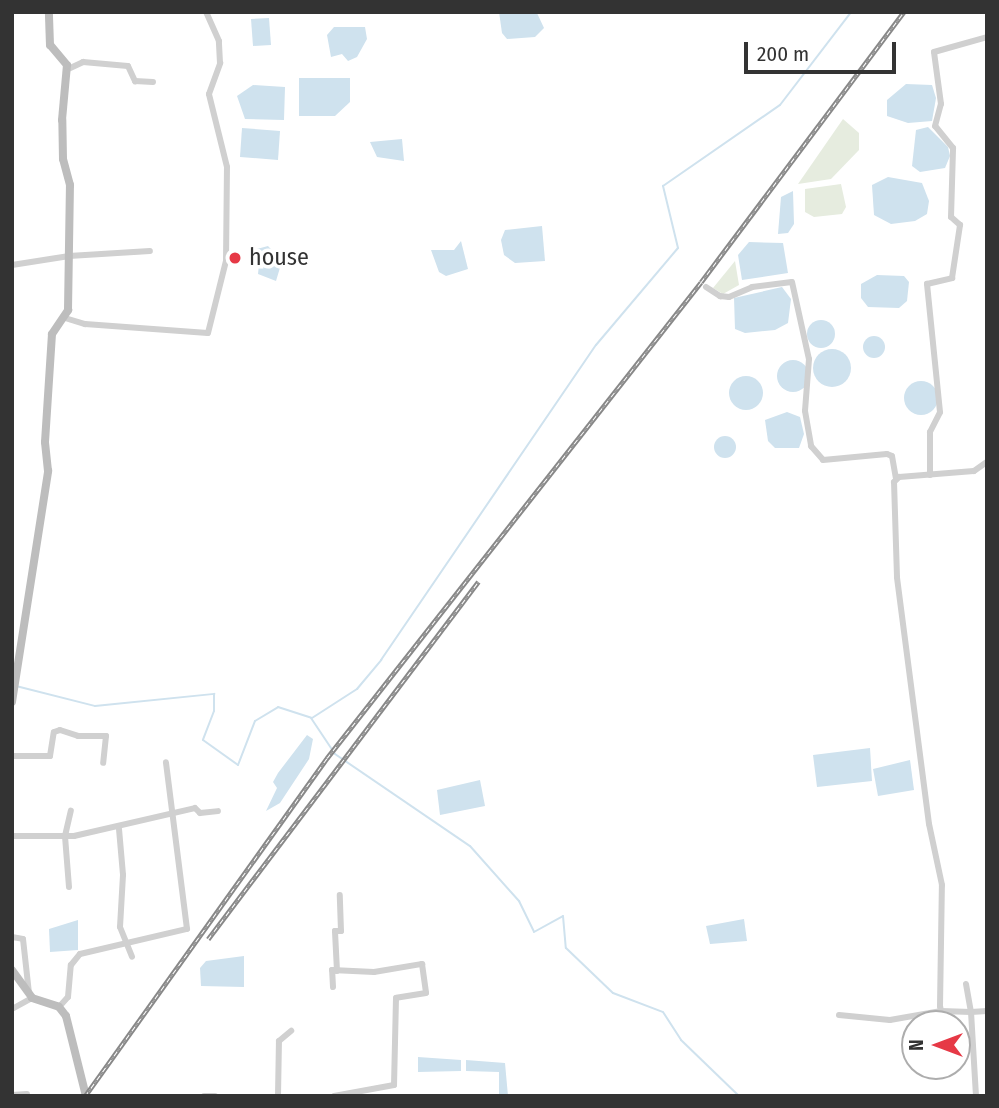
<!DOCTYPE html>
<style>
body{margin:0}
#map{position:relative;width:999px;height:1108px;overflow:hidden;background:#fff;font-family:"Fira Sans Condensed",sans-serif}
div>[style]{position:absolute}
.green>*{inset:0;background:#e6ecdf}
.water>*{inset:0;background:#cfe2ee}
.round{border-radius:50%}
.stream>*{height:2px;margin:-1px;padding:0 1px;transform-origin:1px;border-radius:1px;background:#cfe2ee}
.street>*{height:6px;margin:-3px;padding:0 3px;transform-origin:3px;border-radius:3px;background:#d0d0d0}
.secondary>*{height:8px;margin:-4px;padding:0 4px;transform-origin:4px;border-radius:4px;background:#bdbdbd}
.rail>*{height:4.5px;margin-top:-2.25px;transform-origin:0;background:repeating-linear-gradient(90deg,#fff 0 5px,#888 0 10px);box-sizing:border-box;border-block:2px solid #888}
.dots>*{width:19px;height:19px;translate:-50% -50%;box-sizing:border-box;border:4px solid #fff;border-radius:50%}
span{translate:-50% -50%;white-space:nowrap;text-align:center;line-height:1.15;-webkit-text-stroke:7px #fff;paint-order:stroke}
.poi-label{font-size:24px;color:#333}
.left{translate:0 -50%;text-align:left}
.frame{position:absolute;inset:0;border:14px solid #333;pointer-events:none}
.north{position:absolute;left:901px;top:1010px;width:70px;height:70px;box-sizing:border-box;background:#fff;border:2px solid #adadad;border-radius:50%;rotate:270deg;font-size:19px;font-weight:700;line-height:28px;text-align:center;color:#333}
.north::after{content:'';display:block;margin:auto;width:24px;height:32px;background:#e63946;clip-path:polygon(50% 0,100% 100%,50% 72%,0 100%)}
.scale{position:absolute;left:744px;top:42px;width:152px;height:32px;box-sizing:border-box;border:4px solid #333;border-top:0;padding-left:9px;font-size:21px;line-height:24px;white-space:nowrap;color:#333;-webkit-text-stroke:5px #fff;paint-order:stroke}
</style>
<div id="map">
<div class="green">
<i style="clip-path:polygon(843px 119px,859px 133px,859px 150px,831px 179px,798px 184px)"></i>
<i style="clip-path:polygon(841px 184px,846px 207px,842px 214px,814px 217px,805px 212px,805px 189px)"></i>
<i style="clip-path:polygon(735px 261px,739px 285px,723px 294px,713px 288px)"></i>
</div>
<div class="water">
<i style="clip-path:polygon(537px 13px,544px 28px,535px 37px,507px 39px,502px 33px,499px 12px)"></i>
<i style="clip-path:polygon(269px 18px,271px 45px,253px 46px,251px 19px)"></i>
<i style="clip-path:polygon(334px 27px,365px 27px,367px 39px,357px 57px,348px 61px,342px 54px,331px 57px,327px 35px)"></i>
<i style="clip-path:polygon(299px 78px,350px 78px,350px 102px,335px 116px,299px 116px)"></i>
<i style="clip-path:polygon(906px 84px,932px 85px,936px 98px,932px 121px,908px 123px,887px 116px,887px 100px)"></i>
<i style="clip-path:polygon(253px 85px,285px 87px,284px 120px,245px 119px,237px 96px)"></i>
<i style="clip-path:polygon(928px 127px,948px 147px,950px 156px,945px 168px,920px 172px,912px 166px,916px 130px)"></i>
<i style="clip-path:polygon(242px 128px,280px 131px,278px 160px,240px 157px)"></i>
<i style="clip-path:polygon(402px 139px,404px 161px,377px 157px,370px 142px)"></i>
<i style="clip-path:polygon(888px 177px,922px 183px,929px 201px,927px 214px,915px 221px,891px 224px,874px 215px,872px 185px)"></i>
<i style="clip-path:polygon(793px 191px,794px 224px,788px 233px,778px 234px,781px 197px)"></i>
<i style="clip-path:polygon(542px 226px,545px 261px,515px 263px,504px 255px,501px 240px,505px 230px)"></i>
<i style="clip-path:polygon(461px 241px,468px 269px,446px 276px,439px 272px,431px 250px,454px 250px)"></i>
<i style="clip-path:polygon(749px 242px,783px 243px,788px 273px,742px 280px,738px 255px)"></i>
<i style="clip-path:polygon(268px 246px,282px 261px,276px 281px,258px 274px,259px 264px,253px 259px,253px 250px)"></i>
<i style="clip-path:polygon(877px 275px,904px 276px,909px 282px,907px 301px,899px 308px,868px 307px,861px 298px,861px 284px)"></i>
<i style="clip-path:polygon(782px 287px,791px 299px,788px 323px,775px 330px,745px 333px,735px 329px,734px 298px)"></i>
<i class="round" style="left:807px;top:320px;width:28px;height:28px"></i>
<i class="round" style="left:863px;top:336px;width:22px;height:22px"></i>
<i class="round" style="left:813px;top:349px;width:38px;height:38px"></i>
<i class="round" style="left:777px;top:360px;width:32px;height:32px"></i>
<i class="round" style="left:729px;top:376px;width:34px;height:34px"></i>
<i class="round" style="left:904px;top:381px;width:34px;height:34px"></i>
<i style="clip-path:polygon(787px 412px,800px 417px,804px 434px,799px 448px,775px 448px,768px 441px,765px 420px)"></i>
<i class="round" style="left:714px;top:436px;width:22px;height:22px"></i>
<i style="clip-path:polygon(307px 735px,313px 739px,309px 759px,280px 803px,266px 811px,277px 788px,273px 782px,278px 773px)"></i>
<i style="clip-path:polygon(870px 748px,872px 781px,817px 787px,813px 755px)"></i>
<i style="clip-path:polygon(910px 760px,914px 790px,878px 796px,873px 769px)"></i>
<i style="clip-path:polygon(480px 780px,485px 806px,440px 815px,437px 790px)"></i>
<i style="clip-path:polygon(744px 919px,747px 941px,710px 944px,706px 926px)"></i>
<i style="clip-path:polygon(78px 920px,78px 950px,50px 952px,49px 929px)"></i>
<i style="clip-path:polygon(244px 956px,244px 987px,201px 986px,200px 968px,206px 961px)"></i>
<i style="clip-path:polygon(418px 1057px,461px 1060px,461px 1071px,418px 1072px)"></i>
<i style="clip-path:polygon(466px 1060px,505px 1063px,508px 1096px,499px 1096px,499px 1072px,466px 1071px)"></i>
</div>
<div class="stream">
<i style="left:16px;top:686px;width:81px;rotate:14.2deg"></i>
<i style="left:95px;top:706px;width:120px;rotate:-5.8deg"></i>
<i style="left:214px;top:694px;width:17px;rotate:90deg"></i>
<i style="left:214px;top:711px;width:31px;rotate:111deg"></i>
<i style="left:203px;top:740px;width:43px;rotate:35.5deg"></i>
<i style="left:238px;top:765px;width:47px;rotate:-68.9deg"></i>
<i style="left:255px;top:721px;width:27px;rotate:-31deg"></i>
<i style="left:278px;top:707px;width:35px;rotate:18deg"></i>
<i style="left:311px;top:718px;width:43px;rotate:56.3deg"></i>
<i style="left:335px;top:754px;width:163px;rotate:34.3deg"></i>
<i style="left:470px;top:846px;width:74px;rotate:48.3deg"></i>
<i style="left:519px;top:901px;width:34px;rotate:64deg"></i>
<i style="left:534px;top:932px;width:33px;rotate:-29deg"></i>
<i style="left:563px;top:916px;width:32px;rotate:85deg"></i>
<i style="left:566px;top:948px;width:65px;rotate:43.8deg"></i>
<i style="left:613px;top:993px;width:53px;rotate:20.8deg"></i>
<i style="left:663px;top:1012px;width:33px;rotate:57deg"></i>
<i style="left:681px;top:1040px;width:81px;rotate:44deg"></i>
<i style="left:312px;top:718px;width:54px;rotate:-32.8deg"></i>
<i style="left:357px;top:689px;width:38px;rotate:-50deg"></i>
<i style="left:381px;top:660px;width:381px;rotate:-55.7deg"></i>
<i style="left:596px;top:345px;width:127px;rotate:-49.8deg"></i>
<i style="left:678px;top:248px;width:64px;rotate:-103.6deg"></i>
<i style="left:663px;top:186px;width:142px;rotate:-34.7deg"></i>
<i style="left:780px;top:105px;width:117px;rotate:-52.6deg"></i>
</div>
<div class="street">
<i style="left:66px;top:70px;width:19px;rotate:-25deg"></i>
<i style="left:83px;top:62px;width:45px;rotate:5.1deg"></i>
<i style="left:128px;top:66px;width:17px;rotate:65deg"></i>
<i style="left:135px;top:81px;width:18px;rotate:3deg"></i>
<i style="left:12px;top:265px;width:58px;rotate:-9deg"></i>
<i style="left:69px;top:256px;width:81px;rotate:-3.5deg"></i>
<i style="left:706px;top:287px;width:17px;rotate:33deg"></i>
<i style="left:720px;top:296px;width:9px;rotate:6deg"></i>
<i style="left:729px;top:297px;width:25px;rotate:-23deg"></i>
<i style="left:752px;top:287px;width:40px;rotate:-7.1deg"></i>
<i style="left:792px;top:282px;width:79px;rotate:77.6deg"></i>
<i style="left:809px;top:359px;width:52px;rotate:94.4deg"></i>
<i style="left:805px;top:411px;width:36px;rotate:80deg"></i>
<i style="left:811px;top:446px;width:18px;rotate:49deg"></i>
<i style="left:823px;top:460px;width:64px;rotate:-5.4deg"></i>
<i style="left:887px;top:454px;width:5px;rotate:22deg"></i>
<i style="left:892px;top:456px;width:23px;rotate:80deg"></i>
<i style="left:65px;top:318px;width:21px;rotate:17deg"></i>
<i style="left:85px;top:324px;width:123px;rotate:4.2deg"></i>
<i style="left:208px;top:333px;width:74px;rotate:-76deg"></i>
<i style="left:226px;top:261px;width:94px;rotate:-89.4deg"></i>
<i style="left:227px;top:167px;width:75px;rotate:-103.9deg"></i>
<i style="left:209px;top:94px;width:33px;rotate:-70deg"></i>
<i style="left:220px;top:63px;width:22px;rotate:-93deg"></i>
<i style="left:219px;top:41px;width:32px;rotate:-114deg"></i>
<i style="left:930px;top:475px;width:43px;rotate:-90deg"></i>
<i style="left:930px;top:432px;width:22px;rotate:-63deg"></i>
<i style="left:940px;top:412px;width:129px;rotate:-95.8deg"></i>
<i style="left:927px;top:284px;width:26px;rotate:-13deg"></i>
<i style="left:952px;top:278px;width:54px;rotate:-81.4deg"></i>
<i style="left:960px;top:225px;width:12px;rotate:-138deg"></i>
<i style="left:951px;top:217px;width:69px;rotate:-88.3deg"></i>
<i style="left:953px;top:148px;width:28px;rotate:-129deg"></i>
<i style="left:935px;top:126px;width:23px;rotate:-75deg"></i>
<i style="left:941px;top:104px;width:52px;rotate:-97.7deg"></i>
<i style="left:934px;top:52px;width:55px;rotate:-15.8deg"></i>
<i style="left:12px;top:756px;width:38px"></i>
<i style="left:50px;top:756px;width:24px;rotate:-81deg"></i>
<i style="left:54px;top:732px;width:6px;rotate:-18deg"></i>
<i style="left:60px;top:730px;width:19px;rotate:18deg"></i>
<i style="left:78px;top:736px;width:28px"></i>
<i style="left:106px;top:736px;width:27px;rotate:96deg"></i>
<i style="left:119px;top:829px;width:46px;rotate:85deg"></i>
<i style="left:123px;top:875px;width:52px;rotate:93.3deg"></i>
<i style="left:120px;top:927px;width:32px;rotate:68deg"></i>
<i style="left:12px;top:836px;width:62px"></i>
<i style="left:74px;top:836px;width:124px;rotate:-13deg"></i>
<i style="left:195px;top:808px;width:7px;rotate:45deg"></i>
<i style="left:200px;top:813px;width:18px;rotate:-6deg"></i>
<i style="left:69px;top:887px;width:51px;rotate:-94.5deg"></i>
<i style="left:65px;top:836px;width:26px;rotate:-77deg"></i>
<i style="left:12px;top:937px;width:11px;rotate:10deg"></i>
<i style="left:23px;top:939px;width:54px;rotate:83.7deg"></i>
<i style="left:337px;top:971px;width:40px;rotate:-92.9deg"></i>
<i style="left:335px;top:931px;width:6px"></i>
<i style="left:341px;top:931px;width:36px;rotate:-92deg"></i>
<i style="left:966px;top:984px;width:28px;rotate:80deg"></i>
<i style="left:971px;top:1012px;width:16px;rotate:-4deg"></i>
<i style="left:333px;top:987px;width:17px;rotate:-93deg"></i>
<i style="left:332px;top:970px;width:42px;rotate:2.7deg"></i>
<i style="left:374px;top:972px;width:49px;rotate:-9.5deg"></i>
<i style="left:422px;top:964px;width:29px;rotate:82deg"></i>
<i style="left:426px;top:993px;width:30px;rotate:171deg"></i>
<i style="left:396px;top:998px;width:87px;rotate:91.3deg"></i>
<i style="left:394px;top:1085px;width:61px;rotate:169.6deg"></i>
<i style="left:59px;top:1007px;width:13px;rotate:-48deg"></i>
<i style="left:68px;top:997px;width:32px;rotate:-85deg"></i>
<i style="left:71px;top:965px;width:14px;rotate:-51deg"></i>
<i style="left:80px;top:954px;width:110px;rotate:-13.2deg"></i>
<i style="left:187px;top:929px;width:168px;rotate:-97.2deg"></i>
<i style="left:12px;top:1009px;width:23px;rotate:-29deg"></i>
<i style="left:839px;top:1015px;width:51px;rotate:5.6deg"></i>
<i style="left:890px;top:1020px;width:52px;rotate:-10deg"></i>
<i style="left:12px;top:1095px;width:15px;rotate:-4deg"></i>
<i style="left:204px;top:1096px;width:11px"></i>
<i style="left:278px;top:1096px;width:55px;rotate:-89deg"></i>
<i style="left:279px;top:1041px;width:16px;rotate:-40deg"></i>
<i style="left:976px;top:1096px;width:84px;rotate:-93.4deg"></i>
<i style="left:971px;top:1012px;width:30px;rotate:-178deg"></i>
<i style="left:941px;top:1011px;width:5px;rotate:-101deg"></i>
<i style="left:940px;top:1006px;width:121px;rotate:-89.1deg"></i>
<i style="left:942px;top:885px;width:62px;rotate:-102deg"></i>
<i style="left:929px;top:824px;width:249px;rotate:-97.4deg"></i>
<i style="left:897px;top:577px;width:95px;rotate:-91.8deg"></i>
<i style="left:894px;top:482px;width:7px;rotate:-45deg"></i>
<i style="left:899px;top:477px;width:75px;rotate:-4.6deg"></i>
<i style="left:974px;top:471px;width:16px;rotate:-35deg"></i>
</div>
<div class="secondary">
<i style="left:12px;top:702px;width:234px;rotate:-81.1deg"></i>
<i style="left:48px;top:471px;width:29px;rotate:-96deg"></i>
<i style="left:45px;top:442px;width:108px;rotate:-86.3deg"></i>
<i style="left:52px;top:334px;width:29px;rotate:-56deg"></i>
<i style="left:68px;top:310px;width:125px;rotate:-89.1deg"></i>
<i style="left:70px;top:185px;width:27px;rotate:-105deg"></i>
<i style="left:63px;top:159px;width:39px;rotate:-91deg"></i>
<i style="left:62px;top:120px;width:55px;rotate:-84.8deg"></i>
<i style="left:67px;top:65px;width:26px;rotate:-130deg"></i>
<i style="left:50px;top:45px;width:33px;rotate:-92deg"></i>
<i style="left:12px;top:970px;width:34px;rotate:54deg"></i>
<i style="left:32px;top:998px;width:28px;rotate:18deg"></i>
<i style="left:59px;top:1007px;width:11px;rotate:52deg"></i>
<i style="left:66px;top:1016px;width:82px;rotate:76deg"></i>
</div>
<div class="rail">
<i style="left:208px;top:939px;width:448px;rotate:-52.9deg"></i>
<i style="left:85px;top:1096px;width:416px;rotate:-54.4deg"></i>
<i style="left:327px;top:758px;width:605px;rotate:-51.84deg"></i>
<i style="left:701px;top:282px;width:338px;rotate:-53.1deg"></i>
</div>
<div class="dots">
<i style="left:235px;top:258px;background:#e63946"></i>
</div>
<div class="poi-label">
<span class="left" style="left:249px;top:258px">house</span>
</div>
<div class="frame"></div>
<div class="north">N</div>
<div class="scale">200 m</div>
</div>
